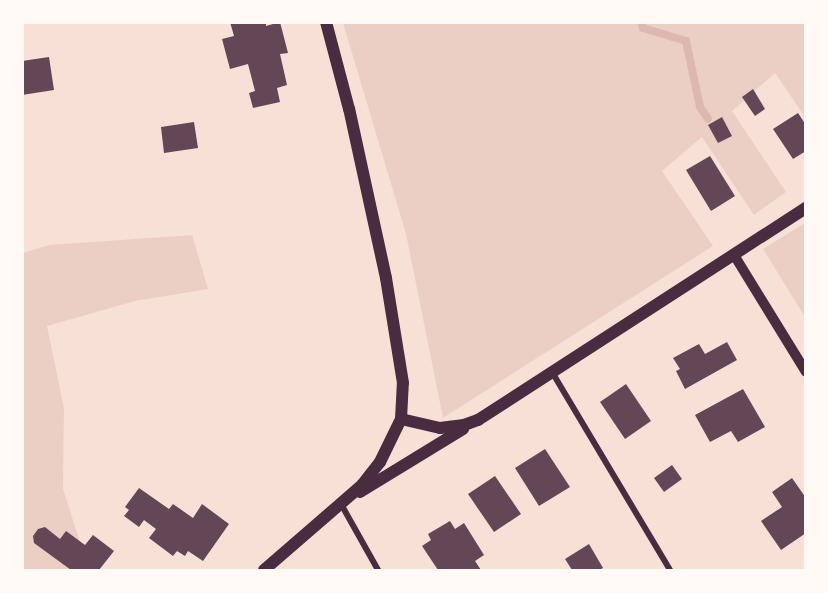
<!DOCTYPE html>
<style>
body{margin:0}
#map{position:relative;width:828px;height:593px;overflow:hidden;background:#f7e1d7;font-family:"Work Sans",sans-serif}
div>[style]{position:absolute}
.green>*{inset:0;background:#ebcfc5}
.stream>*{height:8px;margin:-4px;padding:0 4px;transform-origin:4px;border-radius:4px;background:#dcb8b0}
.building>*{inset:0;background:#644757}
.minor>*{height:6px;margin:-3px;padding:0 3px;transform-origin:3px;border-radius:3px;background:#4a2c40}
.tertiary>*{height:10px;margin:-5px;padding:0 5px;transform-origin:5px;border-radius:5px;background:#4a2c40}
.secondary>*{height:12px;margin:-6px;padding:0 6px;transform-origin:6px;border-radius:6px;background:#4a2c40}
span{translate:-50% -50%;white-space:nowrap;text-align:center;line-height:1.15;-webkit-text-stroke:6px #fffaf5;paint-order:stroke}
.frame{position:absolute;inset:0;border:24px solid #fffaf5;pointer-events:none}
</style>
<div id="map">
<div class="green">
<i style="clip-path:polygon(343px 23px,805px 23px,805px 117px,775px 73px,732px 111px,786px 192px,754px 215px,702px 137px,662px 171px,713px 246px,443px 418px,406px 234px)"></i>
<i style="clip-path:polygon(805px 223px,805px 317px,763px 249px)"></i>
<i style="clip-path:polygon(192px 235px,208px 289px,135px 301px,47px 326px,64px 408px,63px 489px,89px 570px,23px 570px,23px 253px,49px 245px)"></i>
</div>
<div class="stream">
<i style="left:642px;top:22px;width:6px;rotate:81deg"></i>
<i style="left:643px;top:28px;width:45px;rotate:16.8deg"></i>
<i style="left:686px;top:41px;width:67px;rotate:78deg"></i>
<i style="left:700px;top:107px;width:14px;rotate:56deg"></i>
</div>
<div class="building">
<i style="clip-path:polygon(230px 22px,266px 22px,266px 26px,280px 22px,288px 53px,280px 54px,287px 85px,277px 88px,280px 102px,253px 108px,249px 93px,255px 91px,248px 64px,230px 69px,222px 39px,234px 36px)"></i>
<i style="clip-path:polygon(49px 57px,54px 90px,22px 95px,22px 61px)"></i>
<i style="clip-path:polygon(753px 89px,765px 109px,755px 116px,742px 97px)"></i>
<i style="clip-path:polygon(798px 113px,806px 125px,806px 151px,793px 159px,773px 129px)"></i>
<i style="clip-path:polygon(722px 117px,732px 136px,718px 143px,708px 125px)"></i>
<i style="clip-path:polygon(194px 122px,198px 148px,164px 153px,161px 127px)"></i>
<i style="clip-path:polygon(710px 156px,735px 196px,711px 211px,686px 170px)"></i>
<i style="clip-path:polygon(727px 342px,737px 360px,685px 389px,676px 371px,680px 369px,673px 358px,699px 344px,705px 354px)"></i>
<i style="clip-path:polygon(626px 384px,651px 421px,625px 439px,600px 402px)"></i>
<i style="clip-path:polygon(743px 389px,765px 427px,738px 442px,731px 431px,710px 442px,695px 415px)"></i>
<i style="clip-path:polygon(545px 449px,570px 487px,539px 506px,515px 468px)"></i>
<i style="clip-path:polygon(672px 465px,682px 479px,664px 492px,654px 478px)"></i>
<i style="clip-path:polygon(495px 476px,521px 514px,494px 532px,468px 494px)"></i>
<i style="clip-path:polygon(792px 478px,806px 498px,806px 533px,781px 550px,761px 521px,782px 507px,772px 492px)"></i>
<i style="clip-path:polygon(139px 488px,169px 509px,173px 504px,193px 518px,202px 504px,229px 524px,203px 561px,188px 551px,185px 556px,177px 551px,173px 556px,149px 538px,156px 529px,144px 520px,139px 527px,124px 516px,129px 510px,125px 507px)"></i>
<i style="clip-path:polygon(450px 521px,455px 529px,464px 523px,484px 555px,475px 561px,481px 570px,438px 570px,422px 546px,431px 540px,428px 534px)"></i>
<i style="clip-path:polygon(45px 527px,60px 539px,66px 531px,85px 545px,93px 535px,114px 551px,99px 570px,71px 570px,34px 543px,33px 536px,38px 529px)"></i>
<i style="clip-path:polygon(589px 544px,603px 568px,599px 570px,572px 570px,565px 559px)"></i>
</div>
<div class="minor">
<i style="left:552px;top:372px;width:230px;rotate:59.2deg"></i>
<i style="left:341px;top:504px;width:76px;rotate:60.7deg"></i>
</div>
<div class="tertiary">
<i style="left:734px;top:255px;width:137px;rotate:58.4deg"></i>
</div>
<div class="secondary">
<i style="left:401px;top:419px;width:40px;rotate:13deg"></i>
<i style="left:440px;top:428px;width:24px;rotate:-7deg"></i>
<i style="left:464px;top:425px;width:15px;rotate:-20deg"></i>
<i style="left:478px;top:420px;width:391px;rotate:-32.9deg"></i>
<i style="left:360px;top:492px;width:121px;rotate:-31.5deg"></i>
<i style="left:264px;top:570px;width:130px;rotate:-40.9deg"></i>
<i style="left:362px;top:485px;width:29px;rotate:-52deg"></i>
<i style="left:380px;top:462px;width:48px;rotate:-64deg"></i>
<i style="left:401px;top:419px;width:36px;rotate:-87deg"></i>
<i style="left:403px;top:383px;width:106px;rotate:-99.2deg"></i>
<i style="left:386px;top:278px;width:173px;rotate:-102.3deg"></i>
<i style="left:349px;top:109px;width:90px;rotate:-104.8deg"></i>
</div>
<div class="frame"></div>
</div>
